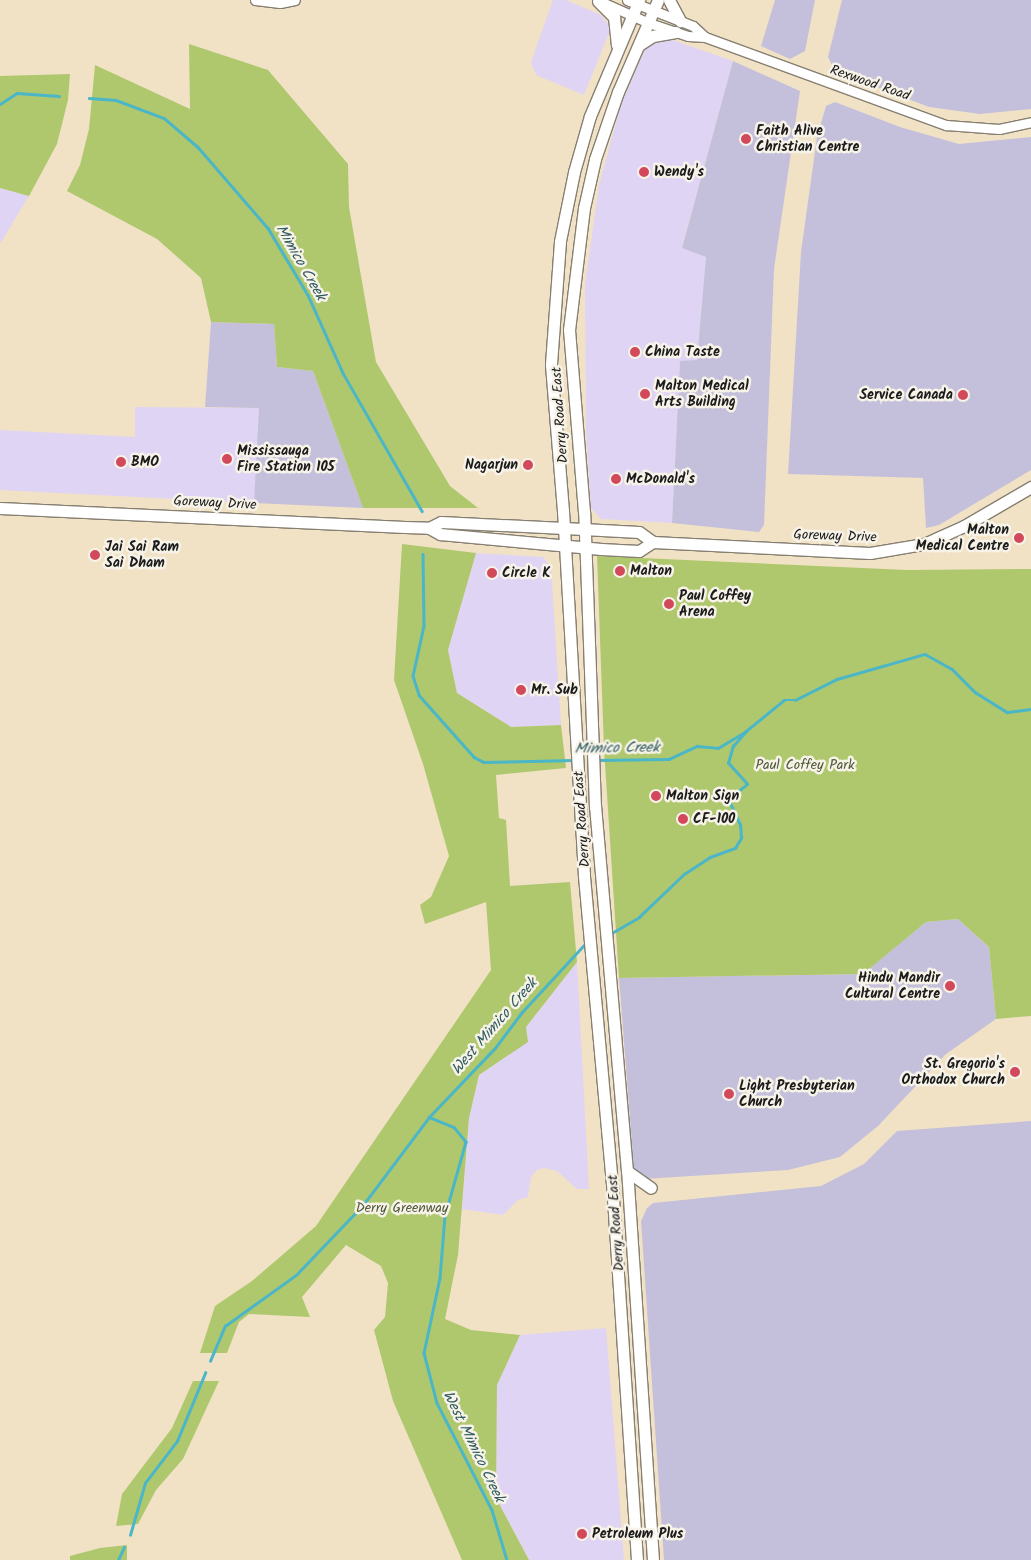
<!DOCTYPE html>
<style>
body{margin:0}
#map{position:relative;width:1031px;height:1560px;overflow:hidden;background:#f1e2c6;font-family:Kalam,sans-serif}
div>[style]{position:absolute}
.built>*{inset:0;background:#e0d4f4}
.industrial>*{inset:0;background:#c4c0db}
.green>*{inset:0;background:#afc86e}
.stream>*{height:2.5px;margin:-1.25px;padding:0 1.25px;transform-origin:1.25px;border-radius:1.25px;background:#4ab6c7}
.roads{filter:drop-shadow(1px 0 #867f71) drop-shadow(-1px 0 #867f71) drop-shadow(0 1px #867f71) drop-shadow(0 -1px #867f71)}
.minor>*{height:9px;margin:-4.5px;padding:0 4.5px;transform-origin:4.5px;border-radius:4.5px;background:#fff}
.major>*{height:11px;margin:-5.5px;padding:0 5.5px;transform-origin:5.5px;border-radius:5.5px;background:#fff}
.dots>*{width:14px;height:14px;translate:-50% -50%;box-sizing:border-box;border:2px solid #f7f3e8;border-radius:50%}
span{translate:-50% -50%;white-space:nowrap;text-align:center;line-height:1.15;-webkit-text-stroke:5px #f7f3e8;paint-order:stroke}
.street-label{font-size:14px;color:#1c1c1c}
.poi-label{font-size:14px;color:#1c1c1c;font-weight:700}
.left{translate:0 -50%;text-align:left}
.right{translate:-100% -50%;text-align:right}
.park-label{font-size:14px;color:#4f5839}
.water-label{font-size:15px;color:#2e5a60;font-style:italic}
</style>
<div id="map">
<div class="built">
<i style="clip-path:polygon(553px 0,566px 0,601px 15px,611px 28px,584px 95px,536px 75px,531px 62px)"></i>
<i style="clip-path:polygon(670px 39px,733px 61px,682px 247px,706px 257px,697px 361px,680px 362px,672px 523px,601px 519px,591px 508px,586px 431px,585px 285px,599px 185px,621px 104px,647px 45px)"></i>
<i style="clip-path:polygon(0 188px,29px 196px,0 244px)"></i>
<i style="clip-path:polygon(135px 407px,260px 408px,254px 503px,0 490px,0 430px,135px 437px)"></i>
<i style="clip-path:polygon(476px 553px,543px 557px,551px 567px,561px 725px,511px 727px,457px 693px,448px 650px)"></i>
<i style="clip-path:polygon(577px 962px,589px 1189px,577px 1189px,557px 1171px,544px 1168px,537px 1170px,531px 1177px,528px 1197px,518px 1200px,503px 1215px,462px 1209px,469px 1118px,479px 1075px,527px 1042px,526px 1027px)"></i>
<i style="clip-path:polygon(606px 1328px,624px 1560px,529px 1560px,496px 1498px,497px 1385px,520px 1335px)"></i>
</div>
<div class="industrial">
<i style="clip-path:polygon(775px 0,815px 0,805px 51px,790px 59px,761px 46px)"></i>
<i style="clip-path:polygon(842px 0,1031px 0,1031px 109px,980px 114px,929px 107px,835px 71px,828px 57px)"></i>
<i style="clip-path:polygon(733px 61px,800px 91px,774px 269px,764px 525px,759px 532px,672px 523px,680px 361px,697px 360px,706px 257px,682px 248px)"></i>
<i style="clip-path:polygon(835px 102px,900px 127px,959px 144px,1031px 137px,1031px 470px,939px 525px,926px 528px,923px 478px,788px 474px,801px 252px,817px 137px,826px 106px)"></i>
<i style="clip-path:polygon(211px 322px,274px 324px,277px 367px,313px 371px,363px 508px,254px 503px,259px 408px,205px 407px)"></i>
<i style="clip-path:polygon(958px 919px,989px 947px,996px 1019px,946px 1054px,878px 1126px,840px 1157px,788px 1170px,643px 1179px,634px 1170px,619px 978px,862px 974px,926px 922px)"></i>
<i style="clip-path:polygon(1031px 1121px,1031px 1560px,664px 1560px,641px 1221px,647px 1208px,653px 1203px,821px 1186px,864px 1164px,897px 1131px)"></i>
</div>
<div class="green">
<i style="clip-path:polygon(189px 44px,268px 70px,348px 164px,349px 207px,376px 362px,450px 486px,478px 508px,363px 508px,313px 371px,277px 367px,274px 324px,211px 322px,201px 278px,157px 239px,67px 191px,80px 165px,89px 129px,95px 65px,190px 109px)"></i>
<i style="clip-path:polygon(70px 74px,68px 100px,57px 144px,29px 196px,0 188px,0 76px)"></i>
<i style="clip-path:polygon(402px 544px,476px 553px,448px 650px,457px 693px,511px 727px,561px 725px,566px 768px,496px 775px,499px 818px,506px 820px,510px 886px,570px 882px,577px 962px,526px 1027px,528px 1042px,479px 1075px,469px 1118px,458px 1255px,445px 1319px,471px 1330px,520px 1335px,497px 1385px,496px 1498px,529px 1560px,462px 1560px,393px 1401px,374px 1330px,385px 1317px,388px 1283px,381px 1266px,346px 1245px,302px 1297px,310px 1317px,249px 1314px,239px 1322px,227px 1353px,200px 1353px,215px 1306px,252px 1281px,316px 1226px,491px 970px,486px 902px,425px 924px,420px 905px,431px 897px,449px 856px,423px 764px,394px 680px)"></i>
<i style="clip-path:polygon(597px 556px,907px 570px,1031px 569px,1031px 1016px,996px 1019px,989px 947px,958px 919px,926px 922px,863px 974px,619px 978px,604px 749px)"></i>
<i style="clip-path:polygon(193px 1381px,219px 1381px,183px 1459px,156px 1490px,138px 1524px,116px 1526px,122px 1494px,172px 1428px)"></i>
<i style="clip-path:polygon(127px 1545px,127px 1560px,70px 1560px,70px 1556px,100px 1548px)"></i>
</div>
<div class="stream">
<i style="left:89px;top:98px;width:27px;rotate:4deg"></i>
<i style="left:116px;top:100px;width:51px;rotate:20.6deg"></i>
<i style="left:164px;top:118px;width:45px;rotate:40.5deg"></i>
<i style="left:198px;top:147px;width:107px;rotate:49.2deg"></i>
<i style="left:268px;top:228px;width:78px;rotate:59.2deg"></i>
<i style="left:308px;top:295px;width:85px;rotate:65.8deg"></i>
<i style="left:343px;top:373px;width:159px;rotate:60.2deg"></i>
<i style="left:0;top:104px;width:20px;rotate:-33deg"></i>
<i style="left:17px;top:93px;width:42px;rotate:4.1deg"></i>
<i style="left:423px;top:554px;width:72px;rotate:89.2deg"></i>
<i style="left:424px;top:626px;width:51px;rotate:102.4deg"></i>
<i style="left:413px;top:676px;width:20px;rotate:72deg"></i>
<i style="left:419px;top:695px;width:83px;rotate:48.4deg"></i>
<i style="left:474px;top:757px;width:11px;rotate:27deg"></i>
<i style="left:484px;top:762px;width:90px;rotate:-1.3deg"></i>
<i style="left:597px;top:760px;width:72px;rotate:-0.8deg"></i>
<i style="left:669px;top:759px;width:31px;rotate:-25deg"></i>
<i style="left:697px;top:746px;width:21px;rotate:5deg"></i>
<i style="left:718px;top:748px;width:33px;rotate:-31deg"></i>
<i style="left:746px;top:731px;width:49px;rotate:-39.2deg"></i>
<i style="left:784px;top:700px;width:11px"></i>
<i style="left:795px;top:700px;width:47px;rotate:-26.6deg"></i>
<i style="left:837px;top:679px;width:91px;rotate:-15.9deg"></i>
<i style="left:925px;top:654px;width:31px;rotate:29deg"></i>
<i style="left:952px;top:669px;width:33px;rotate:45deg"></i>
<i style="left:975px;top:692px;width:38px;rotate:32deg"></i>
<i style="left:1007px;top:712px;width:24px;rotate:-7deg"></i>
<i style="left:610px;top:934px;width:34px;rotate:-30deg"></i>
<i style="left:639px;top:917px;width:62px;rotate:-43.7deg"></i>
<i style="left:684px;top:874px;width:31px;rotate:-33deg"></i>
<i style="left:710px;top:857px;width:27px;rotate:-20deg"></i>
<i style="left:735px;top:848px;width:12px;rotate:-59deg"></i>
<i style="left:741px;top:838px;width:13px;rotate:-94deg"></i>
<i style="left:740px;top:825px;width:29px;rotate:-115deg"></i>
<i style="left:728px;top:799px;width:24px;rotate:-38deg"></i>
<i style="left:747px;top:784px;width:28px;rotate:-132deg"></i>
<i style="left:728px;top:763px;width:18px;rotate:-74deg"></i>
<i style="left:733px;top:746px;width:20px;rotate:-49deg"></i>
<i style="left:429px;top:1117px;width:27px;rotate:22deg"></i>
<i style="left:454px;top:1127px;width:19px;rotate:51deg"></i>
<i style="left:466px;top:1142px;width:77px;rotate:105.8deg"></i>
<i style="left:445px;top:1216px;width:62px;rotate:94.6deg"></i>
<i style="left:440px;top:1278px;width:77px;rotate:102deg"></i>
<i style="left:424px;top:1353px;width:52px;rotate:75.4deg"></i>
<i style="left:437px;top:1403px;width:120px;rotate:62.8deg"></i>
<i style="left:492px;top:1510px;width:52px;rotate:73.3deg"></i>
<i style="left:210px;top:1361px;width:38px;rotate:-67deg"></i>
<i style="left:225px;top:1326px;width:87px;rotate:-35.7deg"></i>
<i style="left:296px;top:1275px;width:97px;rotate:-46.3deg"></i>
<i style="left:363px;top:1205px;width:110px;rotate:-53.1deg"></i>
<i style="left:429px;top:1117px;width:95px;rotate:-46.3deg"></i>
<i style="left:495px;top:1048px;width:45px;rotate:-53.1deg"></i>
<i style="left:522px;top:1012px;width:94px;rotate:-47.2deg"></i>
<i style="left:130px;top:1535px;width:54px;rotate:-73.9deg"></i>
<i style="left:145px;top:1483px;width:53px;rotate:-52.7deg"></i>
<i style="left:177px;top:1441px;width:74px;rotate:-67.6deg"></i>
<i style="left:118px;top:1560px;width:14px;rotate:-65deg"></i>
</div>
<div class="roads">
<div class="minor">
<i style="left:255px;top:0;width:25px;rotate:7deg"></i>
<i style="left:280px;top:3px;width:15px;rotate:-11deg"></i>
<i style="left:627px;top:0;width:71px;rotate:21.5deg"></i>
<i style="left:693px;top:26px;width:16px;rotate:43deg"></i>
<i style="left:602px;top:2px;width:51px;rotate:24.1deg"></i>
<i style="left:649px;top:23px;width:41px;rotate:18.4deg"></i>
<i style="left:688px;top:36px;width:17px;rotate:3deg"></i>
<i style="left:705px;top:37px;width:257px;rotate:20.1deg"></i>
<i style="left:946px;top:125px;width:53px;rotate:4.3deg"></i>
<i style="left:999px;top:129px;width:33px;rotate:-12deg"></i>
</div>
<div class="major">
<i style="left:669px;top:0;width:24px;rotate:62deg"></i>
<i style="left:598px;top:1px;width:23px;rotate:45deg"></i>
<i style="left:614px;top:17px;width:28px;rotate:84deg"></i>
<i style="left:639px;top:45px;width:17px;rotate:-33deg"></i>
<i style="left:653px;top:36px;width:23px;rotate:-10deg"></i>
<i style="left:0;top:508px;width:405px;rotate:2.7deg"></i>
<i style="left:405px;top:527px;width:24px;rotate:2deg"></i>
<i style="left:429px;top:528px;width:13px;rotate:-27deg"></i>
<i style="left:441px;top:522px;width:123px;rotate:2.8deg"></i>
<i style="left:564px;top:528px;width:75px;rotate:3.1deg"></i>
<i style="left:639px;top:532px;width:17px;rotate:36deg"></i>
<i style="left:653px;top:542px;width:217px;rotate:2.9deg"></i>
<i style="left:870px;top:553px;width:55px;rotate:-9.5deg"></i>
<i style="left:924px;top:544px;width:44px;rotate:-24.2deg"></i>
<i style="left:964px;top:526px;width:78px;rotate:-30.2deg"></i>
<i style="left:429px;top:528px;width:13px;rotate:29deg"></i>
<i style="left:440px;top:534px;width:162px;rotate:5.3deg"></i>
<i style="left:601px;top:549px;width:38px;rotate:3deg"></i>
<i style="left:639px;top:551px;width:17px;rotate:-33deg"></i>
<i style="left:627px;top:1171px;width:29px;rotate:35deg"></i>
<i style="left:637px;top:1560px;width:366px;rotate:-93.8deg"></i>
<i style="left:613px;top:1195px;width:321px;rotate:-95.2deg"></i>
<i style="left:584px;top:875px;width:365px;rotate:-93.3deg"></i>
<i style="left:563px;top:511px;width:147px;rotate:-94.7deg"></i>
<i style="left:551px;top:364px;width:123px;rotate:-85.8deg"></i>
<i style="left:560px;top:241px;width:70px;rotate:-78.5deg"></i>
<i style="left:574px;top:172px;width:58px;rotate:-74.1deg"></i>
<i style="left:590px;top:116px;width:126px;rotate:-67.1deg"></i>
<i style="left:653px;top:1560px;width:390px;rotate:-93.8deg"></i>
<i style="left:627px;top:1171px;width:365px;rotate:-95deg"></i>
<i style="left:595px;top:807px;width:295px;rotate:-92.1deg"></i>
<i style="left:584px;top:512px;width:183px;rotate:-94.7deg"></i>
<i style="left:569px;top:330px;width:123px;rotate:-83deg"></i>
<i style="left:584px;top:208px;width:50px;rotate:-77.3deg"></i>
<i style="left:595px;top:159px;width:71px;rotate:-71.1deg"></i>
<i style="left:618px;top:92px;width:100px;rotate:-66.5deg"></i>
</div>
</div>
<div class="dots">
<i style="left:746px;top:139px;background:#d1495b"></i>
<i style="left:644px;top:172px;background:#d1495b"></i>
<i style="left:635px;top:352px;background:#d1495b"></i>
<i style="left:645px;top:394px;background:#d1495b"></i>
<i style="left:963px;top:395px;background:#d1495b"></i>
<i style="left:227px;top:459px;background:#d1495b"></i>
<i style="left:121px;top:462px;background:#d1495b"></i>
<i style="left:528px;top:465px;background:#d1495b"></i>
<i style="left:616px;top:479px;background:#d1495b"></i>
<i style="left:1019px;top:538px;background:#d1495b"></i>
<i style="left:95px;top:555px;background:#d1495b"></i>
<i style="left:620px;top:571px;background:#d1495b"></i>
<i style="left:492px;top:573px;background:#d1495b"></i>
<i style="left:669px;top:604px;background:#d1495b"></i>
<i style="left:521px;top:690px;background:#d1495b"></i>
<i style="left:656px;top:796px;background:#d1495b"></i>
<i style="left:683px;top:819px;background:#d1495b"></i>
<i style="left:950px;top:986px;background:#d1495b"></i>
<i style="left:1015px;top:1072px;background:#d1495b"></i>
<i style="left:729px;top:1094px;background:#d1495b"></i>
<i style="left:582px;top:1534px;background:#d1495b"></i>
</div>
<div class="street-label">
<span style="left:870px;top:83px;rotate:19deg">Rexwood Road</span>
<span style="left:560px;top:415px;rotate:-94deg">Derry Road East</span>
<span style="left:215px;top:503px;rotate:3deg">Goreway Drive</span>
<span style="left:835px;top:536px;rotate:2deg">Goreway Drive</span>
<span style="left:582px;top:819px;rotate:-94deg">Derry Road East</span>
<span style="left:616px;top:1223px;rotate:-94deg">Derry Road East</span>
</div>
<div class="poi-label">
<span class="left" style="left:756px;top:139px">Faith Alive<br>Christian Centre</span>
<span class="left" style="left:654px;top:172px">Wendy's</span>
<span class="left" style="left:645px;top:352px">China Taste</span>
<span class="left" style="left:655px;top:394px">Malton Medical<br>Arts Building</span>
<span class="right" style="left:953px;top:395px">Service Canada</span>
<span class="left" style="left:237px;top:459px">Mississauga<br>Fire Station 105</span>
<span class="left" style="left:131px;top:462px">BMO</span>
<span class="right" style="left:518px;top:465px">Nagarjun</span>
<span class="left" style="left:626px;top:479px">McDonald's</span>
<span class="right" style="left:1009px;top:538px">Malton<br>Medical Centre</span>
<span class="left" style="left:105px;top:555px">Jai Sai Ram<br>Sai Dham</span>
<span class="left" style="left:630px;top:571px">Malton</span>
<span class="left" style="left:502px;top:573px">Circle K</span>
<span class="left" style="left:679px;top:604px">Paul Coffey<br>Arena</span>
<span class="left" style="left:531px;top:690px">Mr. Sub</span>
<span class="left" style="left:666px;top:796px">Malton Sign</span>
<span class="left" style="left:693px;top:819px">CF-100</span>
<span class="right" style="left:940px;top:986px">Hindu Mandir<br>Cultural Centre</span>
<span class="right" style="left:1005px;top:1072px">St. Gregorio's<br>Orthodox Church</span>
<span class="left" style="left:739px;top:1094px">Light Presbyterian<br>Church</span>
<span class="left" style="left:592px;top:1534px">Petroleum Plus</span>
</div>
<div class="park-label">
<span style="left:805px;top:765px">Paul Coffey Park</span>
<span style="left:402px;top:1208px">Derry Greenway</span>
</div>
<div class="water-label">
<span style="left:300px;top:263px;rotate:60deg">Mimico Creek</span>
<span style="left:617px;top:749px;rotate:-1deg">Mimico Creek</span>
<span style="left:495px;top:1027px;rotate:-49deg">West Mimico Creek</span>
<span style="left:473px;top:1447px;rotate:64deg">West Mimico Creek</span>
</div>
</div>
